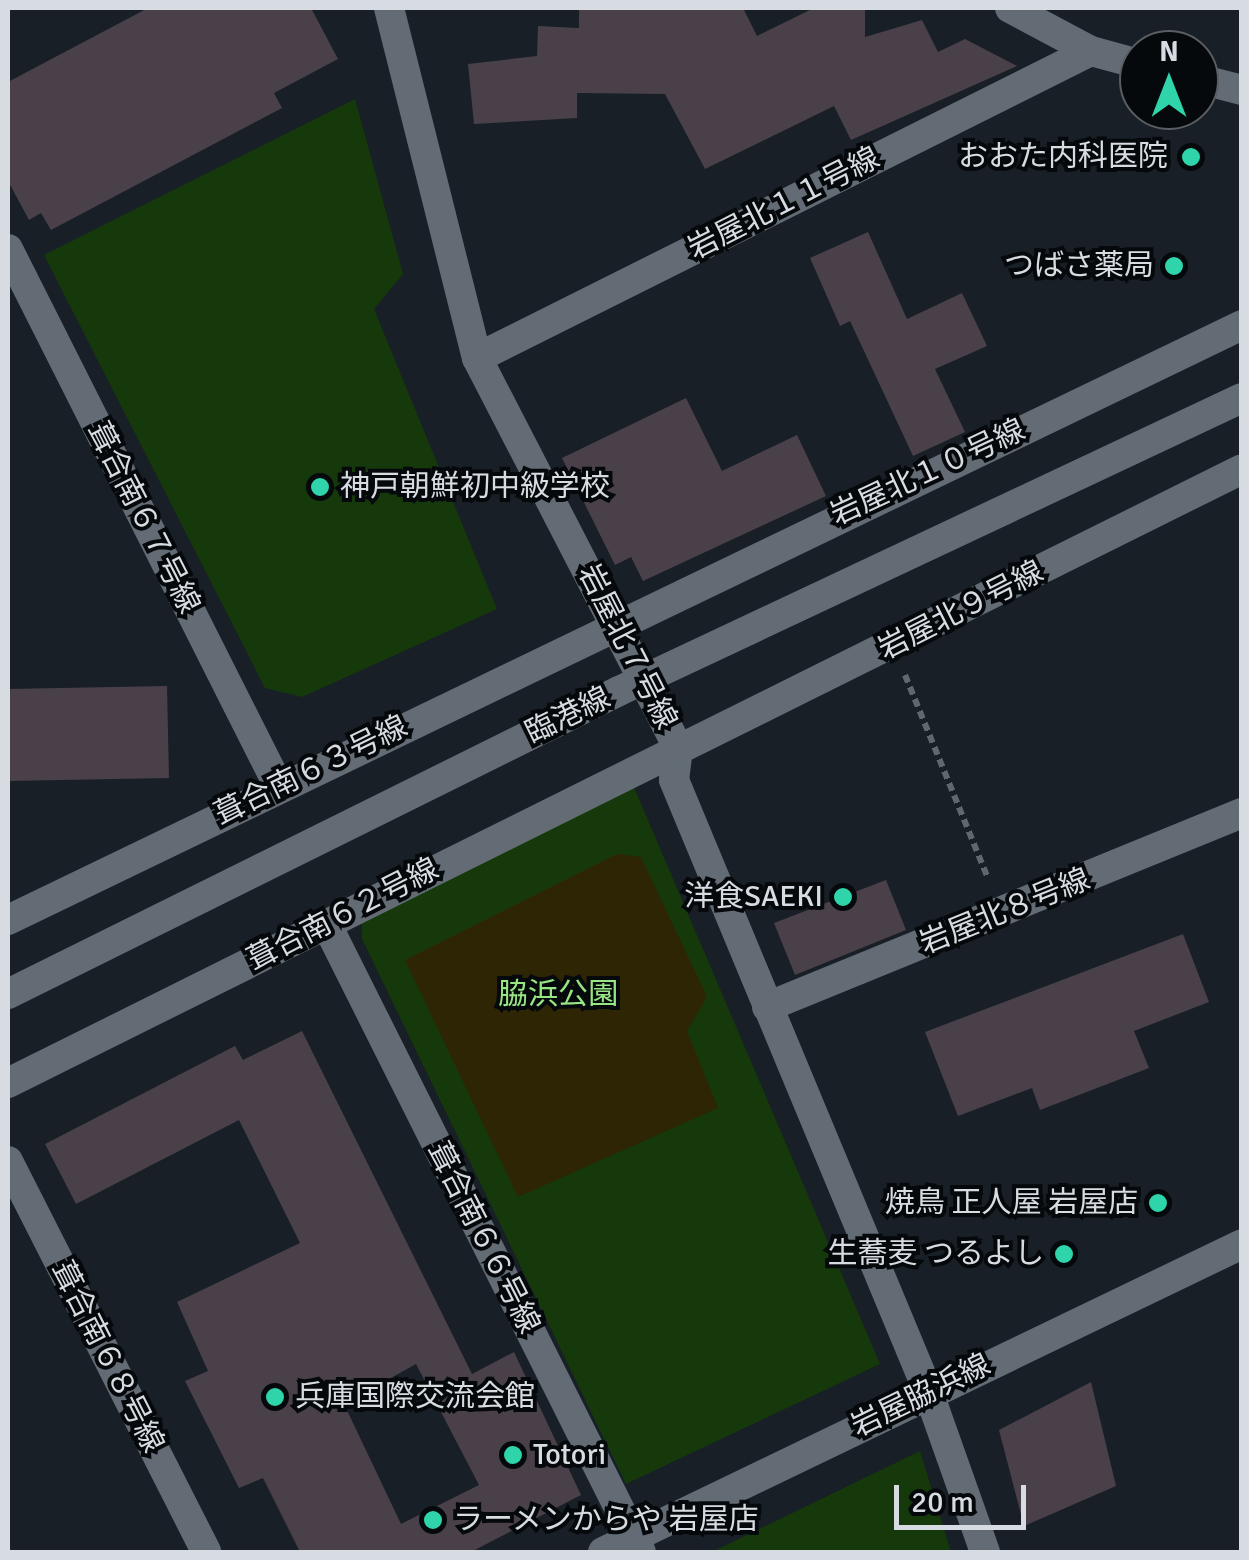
<!DOCTYPE html>
<meta charset="utf-8">
<style>
body{margin:0}
#map{position:relative;width:1249px;height:1560px;overflow:hidden;background:#181f27;font-family:Signika,"Noto Sans JP",sans-serif}
div>[style]{position:absolute}
.green>*{inset:0;background:#15390b}
.sand>*{inset:0;background:#2d2504}
.building>*{inset:0;background:#494049}
.path>*{height:6px;margin-top:-3px;transform-origin:0;background:repeating-linear-gradient(90deg,#61676f 0 8px,transparent 0 13px)}
.minor>*{height:30px;margin:-15px;padding:0 15px;transform-origin:15px;border-radius:15px;background:#636c75}
.dots>*{width:28px;height:28px;translate:-50% -50%;box-sizing:border-box;border:5px solid #06090c;border-radius:50%}
span{translate:-50% -50%;white-space:nowrap;text-align:center;line-height:1.15;-webkit-text-stroke:8px #06090c;paint-order:stroke}
.poi-label{font-size:30px;color:#d7dce2}
.right{translate:-100% -50%;text-align:right}
.left{translate:0 -50%;text-align:left}
.street-label{font-size:30px;color:#d7dce2}
.park-label{font-size:30px;color:#97e683}
.frame{position:absolute;inset:0;border:10px solid #d7dce2;pointer-events:none}
.north{position:absolute;left:1119px;top:30px;width:100px;height:100px;box-sizing:border-box;background:#06090c;border:2px solid #5a5d62;border-radius:50%;rotate:0deg;font-size:28px;font-weight:700;line-height:40px;text-align:center;color:#d7dce2}
.north::after{content:'';display:block;margin:auto;width:35px;height:45px;background:#2fd4aa;clip-path:polygon(50% 0,100% 100%,50% 72%,0 100%)}
.scale{position:absolute;left:894px;top:1485px;width:132px;height:45px;box-sizing:border-box;border:5px solid #d7dce2;border-top:0;padding-left:12px;font-size:30px;line-height:35px;white-space:nowrap;color:#d7dce2;-webkit-text-stroke:8px #06090c;paint-order:stroke}
</style>
<div id="map">
<div class="green">
<i style="clip-path:polygon(355px 99px,403px 274px,374px 309px,497px 609px,302px 697px,265px 688px,44px 255px)"></i>
<i style="clip-path:polygon(633px 785px,880px 1364px,626px 1484px,362px 939px,362px 920px)"></i>
<i style="clip-path:polygon(920px 1451px,951px 1552px,712px 1552px)"></i>
</div>
<div class="sand">
<i style="clip-path:polygon(617px 854px,641px 857px,707px 997px,687px 1031px,718px 1108px,518px 1197px,405px 960px)"></i>
</div>
<div class="building">
<i style="clip-path:polygon(148px 8px,311px 8px,338px 59px,274px 93px,282px 108px,51px 230px,41px 213px,29px 220px,8px 181px,8px 82px)"></i>
<i style="clip-path:polygon(579px 8px,743px 8px,757px 36px,814px 8px,865px 8px,865px 37px,922px 20px,938px 52px,965px 39px,1017px 66px,851px 140px,834px 106px,705px 169px,665px 94px,577px 93px,577px 118px,474px 124px,468px 64px,537px 56px,538px 26px,579px 28px)"></i>
<i style="clip-path:polygon(868px 232px,907px 319px,962px 293px,987px 346px,935px 369px,965px 432px,913px 456px,850px 321px,840px 326px,810px 258px)"></i>
<i style="clip-path:polygon(686px 398px,722px 471px,797px 435px,826px 496px,643px 581px,631px 557px,615px 565px,562px 458px)"></i>
<i style="clip-path:polygon(167px 686px,169px 778px,8px 781px,8px 689px)"></i>
<i style="clip-path:polygon(886px 880px,906px 930px,795px 975px,774px 923px)"></i>
<i style="clip-path:polygon(1183px 934px,1209px 1002px,1134px 1031px,1149px 1068px,1040px 1110px,1032px 1088px,958px 1116px,925px 1032px)"></i>
<i style="clip-path:polygon(evenodd,302px 1031px,472px 1374px,514px 1352px,581px 1495px,471px 1552px,300px 1552px,263px 1478px,239px 1488px,185px 1381px,208px 1371px,177px 1302px,300px 1243px,239px 1120px,76px 1204px,45px 1144px,235px 1046px,243px 1060px,302px 1031px,416px 1364px,479px 1485px,401px 1524px,344px 1404px,416px 1364px)"></i>
<i style="clip-path:polygon(1091px 1382px,1116px 1486px,1024px 1526px,999px 1430px)"></i>
</div>
<div class="path">
<i style="left:905px;top:675px;width:217px;rotate:67.8deg"></i>
</div>
<div class="minor">
<i style="left:389px;top:8px;width:361px;rotate:75.9deg"></i>
<i style="left:477px;top:358px;width:439px;rotate:62.7deg"></i>
<i style="left:678px;top:748px;width:32px;rotate:97deg"></i>
<i style="left:674px;top:780px;width:662px;rotate:67.43deg"></i>
<i style="left:928px;top:1391px;width:171px;rotate:70.5deg"></i>
<i style="left:1010px;top:8px;width:92px;rotate:28deg"></i>
<i style="left:1091px;top:51px;width:50px;rotate:15.2deg"></i>
<i style="left:1199px;top:79px;width:44px;rotate:14.3deg"></i>
<i style="left:8px;top:249px;width:602px;rotate:63.26deg"></i>
<i style="left:477px;top:358px;width:686px;rotate:-26.57deg"></i>
<i style="left:8px;top:920px;width:1370px;rotate:-25.74deg"></i>
<i style="left:326px;top:923px;width:703px;rotate:63.4deg"></i>
<i style="left:8px;top:994px;width:682px;rotate:-26.38deg"></i>
<i style="left:619px;top:691px;width:688px;rotate:-25.19deg"></i>
<i style="left:767px;top:1007px;width:513px;rotate:-22.22deg"></i>
<i style="left:8px;top:1083px;width:1378px;rotate:-26.45deg"></i>
<i style="left:8px;top:1161px;width:438px;rotate:63.1deg"></i>
<i style="left:603px;top:1552px;width:709px;rotate:-25.73deg"></i>
</div>
<div class="dots">
<i style="left:1191px;top:157px;background:#2fd4aa"></i>
<i style="left:1174px;top:266px;background:#2fd4aa"></i>
<i style="left:320px;top:487px;background:#2fd4aa"></i>
<i style="left:843px;top:897px;background:#2fd4aa"></i>
<i style="left:1158px;top:1203px;background:#2fd4aa"></i>
<i style="left:1064px;top:1254px;background:#2fd4aa"></i>
<i style="left:275px;top:1397px;background:#2fd4aa"></i>
<i style="left:513px;top:1455px;background:#2fd4aa"></i>
<i style="left:433px;top:1520px;background:#2fd4aa"></i>
</div>
<div class="poi-label">
<span class="right" style="left:1168px;top:157px">おおた内科医院</span>
<span class="right" style="left:1154px;top:266px">つばさ薬局</span>
<span class="left" style="left:340px;top:487px">神戸朝鮮初中級学校</span>
<span class="right" style="left:823px;top:897px">洋食SAEKI</span>
<span class="right" style="left:1138px;top:1203px">焼鳥 正人屋 岩屋店</span>
<span class="right" style="left:1044px;top:1254px">生蕎麦 つるよし</span>
<span class="left" style="left:295px;top:1397px">兵庫国際交流会館</span>
<span class="left" style="left:533px;top:1455px">Totori</span>
<span class="left" style="left:453px;top:1520px">ラーメンからや 岩屋店</span>
</div>
<div class="street-label">
<span style="left:784px;top:204px;rotate:-27deg">岩屋北１１号線</span>
<span style="left:928px;top:473px;rotate:-25deg">岩屋北１０号線</span>
<span style="left:143px;top:518px;rotate:63deg">葺合南６７号線</span>
<span style="left:961px;top:611px;rotate:-27deg">岩屋北９号線</span>
<span style="left:627px;top:647px;rotate:63deg">岩屋北７号線</span>
<span style="left:568px;top:716px;rotate:-26deg">臨港線</span>
<span style="left:311px;top:771px;rotate:-26deg">葺合南６３号線</span>
<span style="left:1005px;top:912px;rotate:-22deg">岩屋北８号線</span>
<span style="left:343px;top:915px;rotate:-27deg">葺合南６２号線</span>
<span style="left:483px;top:1238px;rotate:63deg">葺合南６６号線</span>
<span style="left:107px;top:1357px;rotate:63deg">葺合南６８号線</span>
<span style="left:921px;top:1396px;rotate:-26deg">岩屋脇浜線</span>
</div>
<div class="park-label">
<span style="left:558px;top:995px">脇浜公園</span>
</div>
<div class="frame"></div>
<div class="north">N</div>
<div class="scale">20 m</div>
</div>
